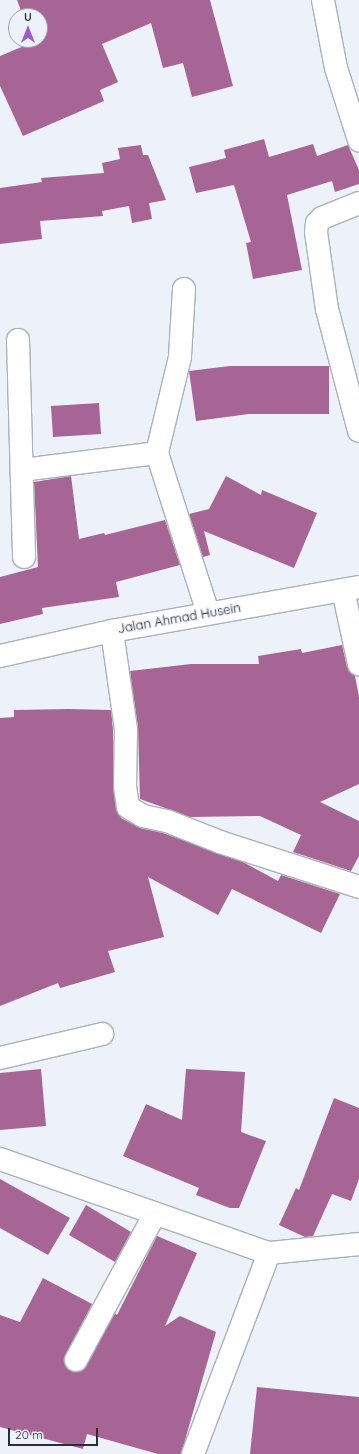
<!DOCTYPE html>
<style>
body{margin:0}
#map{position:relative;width:359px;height:1454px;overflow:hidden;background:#edf2fa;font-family:Quicksand,sans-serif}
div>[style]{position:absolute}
.building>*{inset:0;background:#a66595}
.roads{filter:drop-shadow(1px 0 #acb0b8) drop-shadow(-1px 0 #acb0b8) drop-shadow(0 1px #acb0b8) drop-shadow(0 -1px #acb0b8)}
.minor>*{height:22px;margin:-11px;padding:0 11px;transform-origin:11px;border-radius:11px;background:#fff}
.major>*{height:22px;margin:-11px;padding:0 11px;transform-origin:11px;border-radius:11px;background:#fff}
span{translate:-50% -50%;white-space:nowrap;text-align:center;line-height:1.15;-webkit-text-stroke:3px #edf2fa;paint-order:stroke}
.street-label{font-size:13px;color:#2d2e32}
.north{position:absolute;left:8px;top:8px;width:40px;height:40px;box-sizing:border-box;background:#edf2fa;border:1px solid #a0a4aa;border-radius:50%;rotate:0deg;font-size:11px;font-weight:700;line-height:16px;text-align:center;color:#2d2e32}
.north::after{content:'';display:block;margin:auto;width:14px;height:18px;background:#9e5bd1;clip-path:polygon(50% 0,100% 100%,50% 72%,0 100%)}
.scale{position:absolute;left:8px;top:1428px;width:90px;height:18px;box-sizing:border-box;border:2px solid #2d2e32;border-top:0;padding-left:5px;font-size:12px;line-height:14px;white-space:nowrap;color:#2d2e32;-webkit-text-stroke:3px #edf2fa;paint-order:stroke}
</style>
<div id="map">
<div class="building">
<i style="clip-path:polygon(17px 0,210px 0,233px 86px,192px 97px,183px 63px,163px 68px,151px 23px,102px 44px,118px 82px,100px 90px,104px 101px,23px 136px,0 86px,0 56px,24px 46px,21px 40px,40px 40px,40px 16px,23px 16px)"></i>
<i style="clip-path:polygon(264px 139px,269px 157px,313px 144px,317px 156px,348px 145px,359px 170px,359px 184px,335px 192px,332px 181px,287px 195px,302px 270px,253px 279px,246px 243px,251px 242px,234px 185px,196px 193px,189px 167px,226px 158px,224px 150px)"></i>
<i style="clip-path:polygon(141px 145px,143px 155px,148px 155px,166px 200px,149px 203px,152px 219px,132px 223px,129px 206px,102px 211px,103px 216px,40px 221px,42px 239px,0 244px,0 188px,42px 182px,41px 178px,104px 173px,102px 163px,120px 159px,118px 148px)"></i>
<i style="clip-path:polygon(230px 366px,329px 366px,329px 414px,249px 414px,196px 421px,189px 371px)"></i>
<i style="clip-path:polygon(99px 403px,101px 434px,53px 437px,51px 406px)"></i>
<i style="clip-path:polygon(71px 476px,79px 539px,104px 533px,105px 535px,165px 520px,180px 565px,116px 582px,119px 597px,42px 608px,43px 614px,0 624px,0 577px,38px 567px,34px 482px)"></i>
<i style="clip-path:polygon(226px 476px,261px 495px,262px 490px,317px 513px,294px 568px,204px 531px,210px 555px,203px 557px,189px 514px,209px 509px)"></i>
<i style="clip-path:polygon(342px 645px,347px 667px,355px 676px,359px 697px,359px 784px,320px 802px,359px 821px,359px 856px,351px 871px,293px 852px,301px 835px,260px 816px,190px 817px,140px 799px,138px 727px,130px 671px,191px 664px,259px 664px,258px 656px,301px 649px,302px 653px)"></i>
<i style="clip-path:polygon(69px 709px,111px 710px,113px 730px,113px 788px,116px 809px,121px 818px,140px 828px,163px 833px,243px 862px,278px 881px,281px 875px,340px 894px,321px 933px,232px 889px,218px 915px,148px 877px,164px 937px,108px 951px,115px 972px,60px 988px,58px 983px,0 1006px,0 718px,14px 717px,14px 710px)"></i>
<i style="clip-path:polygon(41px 1069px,46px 1126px,0 1130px,0 1073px)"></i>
<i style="clip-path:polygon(186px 1069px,245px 1072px,241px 1132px,266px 1141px,239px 1208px,230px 1208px,196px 1195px,199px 1188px,123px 1156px,146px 1104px,182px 1120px)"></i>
<i style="clip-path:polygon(334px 1098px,359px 1108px,359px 1179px,351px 1201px,332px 1194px,313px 1236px,305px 1237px,279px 1225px,296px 1188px,299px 1190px)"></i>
<i style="clip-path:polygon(0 1179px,70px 1218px,48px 1255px,0 1228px)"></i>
<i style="clip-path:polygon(86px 1205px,131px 1232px,115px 1262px,69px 1235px)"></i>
<i style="clip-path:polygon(157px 1236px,197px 1253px,165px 1326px,180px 1316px,216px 1332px,181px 1454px,158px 1454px,87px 1434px,83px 1449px,0 1427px,0 1315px,20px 1322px,43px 1278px,92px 1304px,64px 1360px,70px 1371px,82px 1371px,115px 1313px,117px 1315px)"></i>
<i style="clip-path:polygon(257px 1387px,359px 1397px,359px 1454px,250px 1454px)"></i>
</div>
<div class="roads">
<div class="minor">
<i style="left:323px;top:0;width:69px;rotate:79.2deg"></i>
<i style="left:336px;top:68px;width:76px;rotate:72.3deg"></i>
<i style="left:359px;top:203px;width:40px;rotate:158deg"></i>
<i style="left:322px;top:218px;width:7px;rotate:135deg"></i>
<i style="left:317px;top:223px;width:9px;rotate:96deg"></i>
<i style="left:316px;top:232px;width:78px;rotate:81.9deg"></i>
<i style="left:327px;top:309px;width:126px;rotate:75.3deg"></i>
<i style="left:184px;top:289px;width:68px;rotate:93.4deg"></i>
<i style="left:180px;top:357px;width:99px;rotate:103.5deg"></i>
<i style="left:157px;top:453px;width:168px;rotate:72.3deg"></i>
<i style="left:18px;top:340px;width:217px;rotate:88.4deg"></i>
<i style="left:22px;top:470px;width:136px;rotate:-7.2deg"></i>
<i style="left:343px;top:590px;width:76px;rotate:77.8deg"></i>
<i style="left:112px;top:631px;width:99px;rotate:81.9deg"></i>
<i style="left:126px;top:729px;width:57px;rotate:91deg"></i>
<i style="left:125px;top:786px;width:21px;rotate:82deg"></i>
<i style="left:128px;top:807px;width:17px;rotate:31deg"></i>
<i style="left:143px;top:816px;width:25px;rotate:12deg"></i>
<i style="left:167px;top:821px;width:57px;rotate:21.6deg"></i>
<i style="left:220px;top:842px;width:146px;rotate:17.9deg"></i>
<i style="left:0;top:1058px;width:105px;rotate:-13.2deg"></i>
<i style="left:0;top:1159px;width:285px;rotate:19.3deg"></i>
<i style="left:269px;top:1253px;width:215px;rotate:110.7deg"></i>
<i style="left:269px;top:1253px;width:90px;rotate:-5.7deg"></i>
<i style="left:76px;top:1360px;width:166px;rotate:-61.6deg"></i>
</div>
<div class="major">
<i style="left:0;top:656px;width:115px;rotate:-12.6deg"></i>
<i style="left:112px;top:631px;width:251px;rotate:-10.1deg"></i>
</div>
</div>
<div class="street-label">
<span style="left:179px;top:618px;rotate:-10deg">Jalan Ahmad Husein</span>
</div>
<div class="north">U</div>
<div class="scale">20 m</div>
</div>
